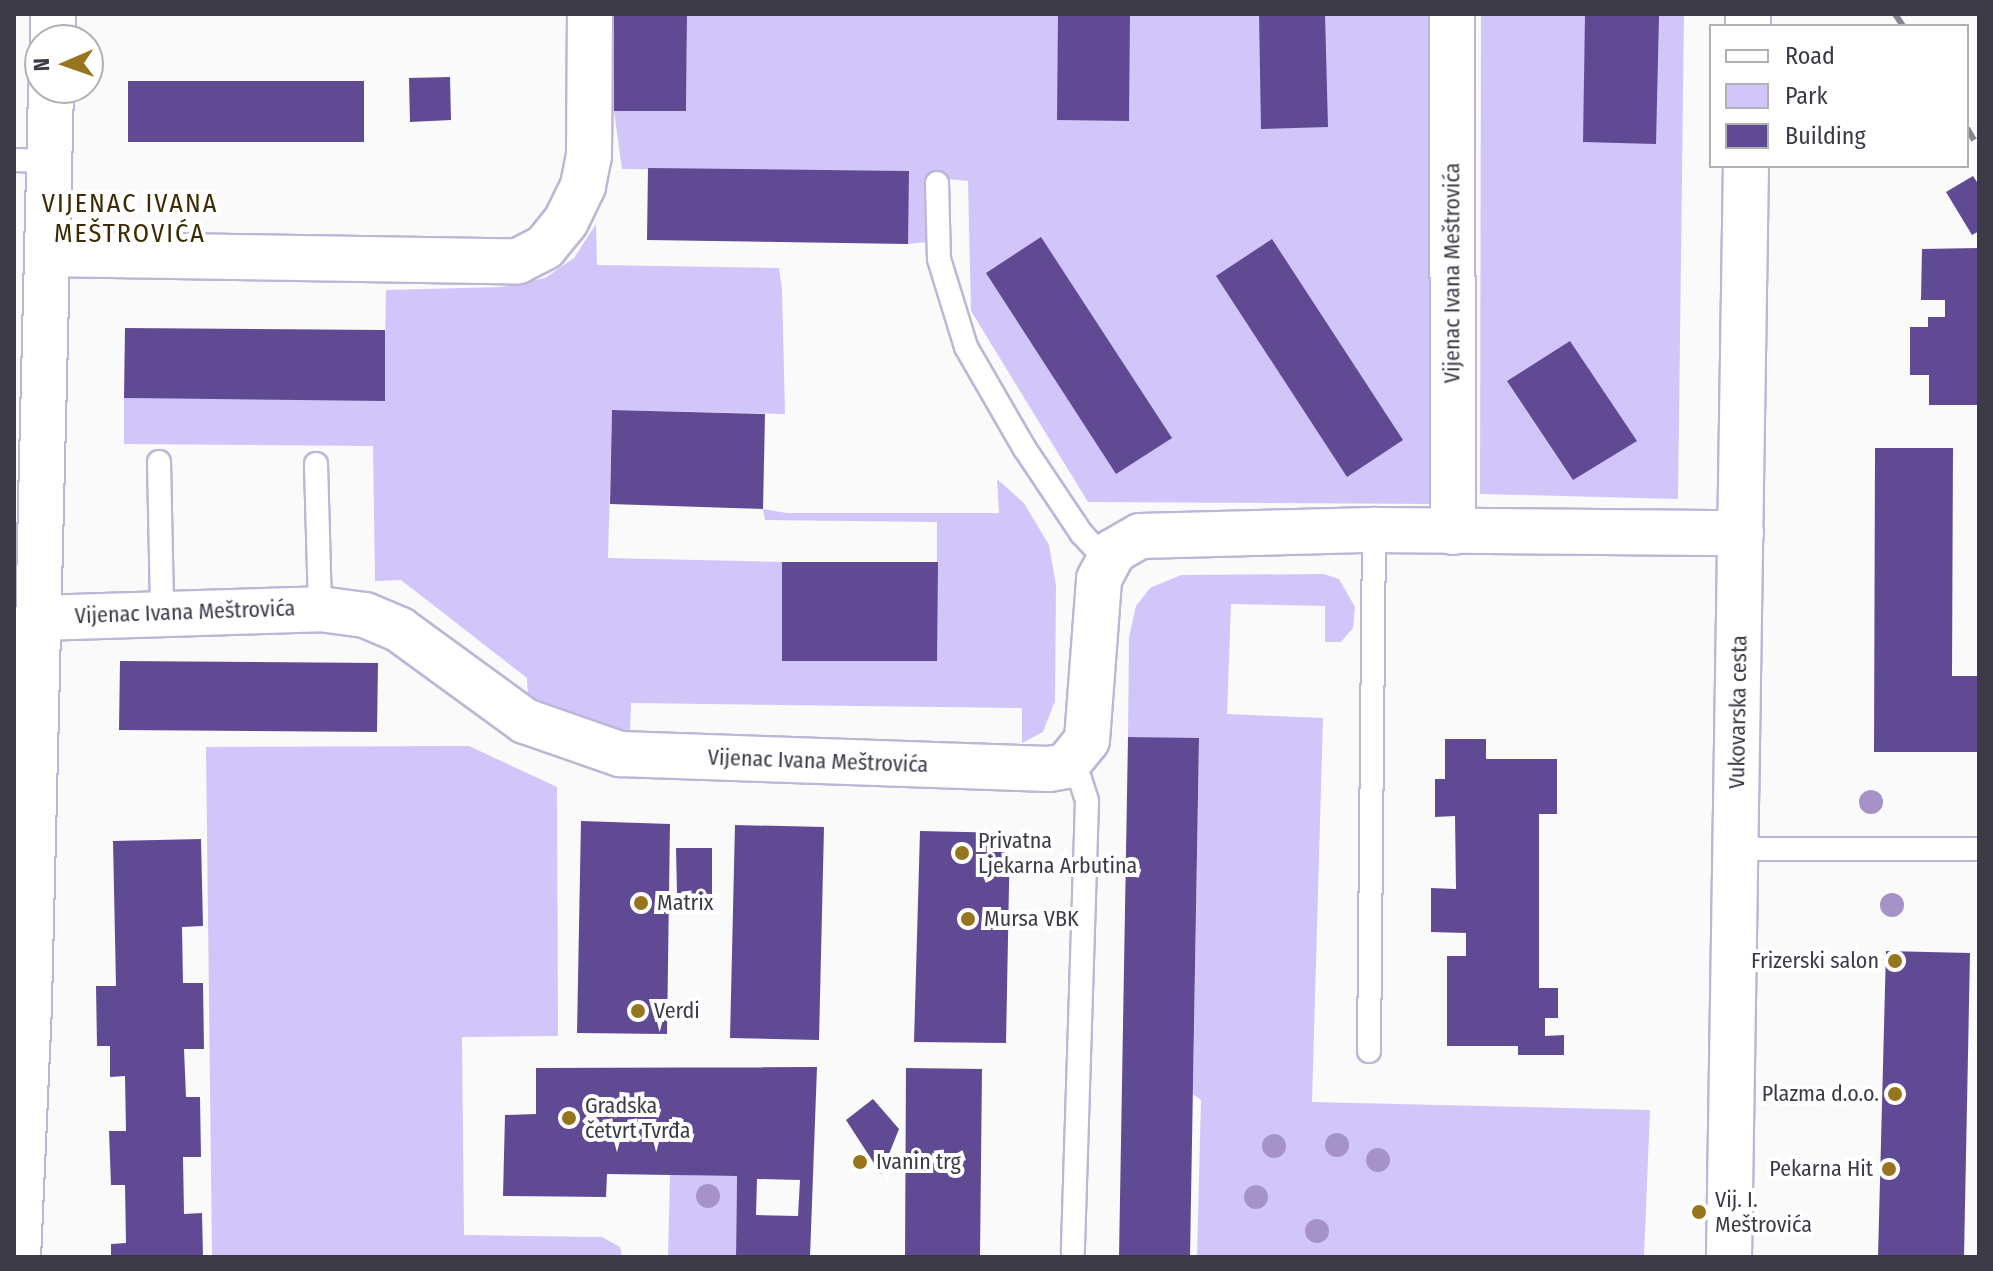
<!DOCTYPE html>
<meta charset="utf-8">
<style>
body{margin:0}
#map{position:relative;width:1993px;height:1271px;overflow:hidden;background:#fafafa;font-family:"Fira Sans Condensed",sans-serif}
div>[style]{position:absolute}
.green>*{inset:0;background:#d2c5fa}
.building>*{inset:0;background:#614a94}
.roads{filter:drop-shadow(2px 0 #beb6d7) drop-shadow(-2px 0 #beb6d7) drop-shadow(0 2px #beb6d7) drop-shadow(0 -2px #beb6d7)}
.lane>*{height:22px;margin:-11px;padding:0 11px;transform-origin:11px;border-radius:11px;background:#fff}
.street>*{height:44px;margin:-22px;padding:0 22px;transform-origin:22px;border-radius:22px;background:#fff}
.secondary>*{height:44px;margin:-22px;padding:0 22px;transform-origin:22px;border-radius:22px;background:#fff}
.rail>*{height:6px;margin-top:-3px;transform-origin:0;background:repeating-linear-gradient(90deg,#86848c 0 14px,transparent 0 28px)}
.trees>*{width:24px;height:24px;margin:-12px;border-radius:50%;background:#a593c7}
.dots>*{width:22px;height:22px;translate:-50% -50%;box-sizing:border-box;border:4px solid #fff;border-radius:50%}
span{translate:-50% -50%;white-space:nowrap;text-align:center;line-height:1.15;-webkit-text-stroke:8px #fff;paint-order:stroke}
.street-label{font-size:22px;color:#3d3a47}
.poi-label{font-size:22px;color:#3d3a47}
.left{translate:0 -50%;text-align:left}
.right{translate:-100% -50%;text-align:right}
.quarter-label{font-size:26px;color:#3c2c02;letter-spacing:2px}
.frame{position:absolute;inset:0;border:16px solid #3d3a47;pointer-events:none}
.legend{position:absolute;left:1709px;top:24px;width:260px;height:144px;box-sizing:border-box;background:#fff;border:2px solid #b1b0b5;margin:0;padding:10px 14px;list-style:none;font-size:24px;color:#3d3a47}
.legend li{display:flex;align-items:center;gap:16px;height:40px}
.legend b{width:40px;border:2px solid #b1b0b5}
.north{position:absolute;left:24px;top:24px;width:80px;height:80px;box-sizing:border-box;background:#fff;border:2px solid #b1b0b5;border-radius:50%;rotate:268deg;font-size:22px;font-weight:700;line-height:32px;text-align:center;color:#3d3a47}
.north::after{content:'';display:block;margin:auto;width:28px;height:36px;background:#97751e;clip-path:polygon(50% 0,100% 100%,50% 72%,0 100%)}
</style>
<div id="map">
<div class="green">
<i style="clip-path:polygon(687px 14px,1441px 14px,1432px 504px,1088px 502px,971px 311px,968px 181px,929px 177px,927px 242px,908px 244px,908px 171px,622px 169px,614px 111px,686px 111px)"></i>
<i style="clip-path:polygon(1481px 14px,1684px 14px,1678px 499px,1480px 494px)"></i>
<i style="clip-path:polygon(596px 224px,597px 265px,779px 268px,782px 289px,785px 414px,612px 410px,608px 558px,782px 562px,782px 661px,937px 661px,937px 522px,765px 520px,763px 509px,787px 513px,999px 513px,997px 479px,1024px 503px,1049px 545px,1056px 585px,1055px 701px,1043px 732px,1022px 743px,1022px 708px,631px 703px,630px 733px,616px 731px,528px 699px,527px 678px,401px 580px,375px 581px,373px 446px,124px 444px,124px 398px,384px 400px,386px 290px,502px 287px,545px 278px,574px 258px)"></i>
<i style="clip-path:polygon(1324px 574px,1339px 579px,1355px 607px,1353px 628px,1341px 642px,1325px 642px,1325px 606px,1231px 604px,1227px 714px,1323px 718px,1312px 1102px,1650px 1110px,1644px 1257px,1197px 1257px,1201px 1100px,1193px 1094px,1199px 739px,1128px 737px,1129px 637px,1136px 606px,1150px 588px,1181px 575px)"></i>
<i style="clip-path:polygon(469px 746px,557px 787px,558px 1036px,462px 1037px,464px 1235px,602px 1237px,620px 1247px,622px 1257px,212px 1257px,206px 747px)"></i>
<i style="clip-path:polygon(670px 1175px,737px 1176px,736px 1257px,668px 1257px)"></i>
</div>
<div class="building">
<i style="clip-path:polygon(614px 14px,687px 14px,686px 111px,614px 111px)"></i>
<i style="clip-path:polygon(1058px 14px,1130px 14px,1129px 121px,1057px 120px)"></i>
<i style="clip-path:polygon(1259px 14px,1325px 14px,1328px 127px,1261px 129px)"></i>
<i style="clip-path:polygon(1585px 14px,1659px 15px,1656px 144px,1583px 142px)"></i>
<i style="clip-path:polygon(450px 77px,451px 120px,410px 122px,409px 78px)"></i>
<i style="clip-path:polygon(128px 81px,364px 81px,364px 142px,128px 142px)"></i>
<i style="clip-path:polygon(648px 168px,909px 171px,908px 244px,647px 240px)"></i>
<i style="clip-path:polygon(1973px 176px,1979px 185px,1979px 231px,1972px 235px,1946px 192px)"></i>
<i style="clip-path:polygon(1041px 237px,1172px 438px,1116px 474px,986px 273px)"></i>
<i style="clip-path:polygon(1272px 239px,1403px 440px,1347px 477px,1216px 276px)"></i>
<i style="clip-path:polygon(1979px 248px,1979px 405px,1929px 405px,1929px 375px,1910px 375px,1910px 327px,1928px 327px,1928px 317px,1945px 317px,1945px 300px,1921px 300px,1922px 249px)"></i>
<i style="clip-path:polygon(125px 328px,385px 330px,385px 401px,124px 398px)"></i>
<i style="clip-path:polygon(1570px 341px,1637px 441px,1573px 480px,1507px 381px)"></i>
<i style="clip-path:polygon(612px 410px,765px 414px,763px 509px,610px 504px)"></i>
<i style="clip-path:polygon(1875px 448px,1953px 448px,1952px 676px,1979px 676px,1979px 752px,1874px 752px)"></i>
<i style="clip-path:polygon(782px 562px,938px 562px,937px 661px,782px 661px)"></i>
<i style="clip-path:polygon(120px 661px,378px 663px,377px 732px,119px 730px)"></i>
<i style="clip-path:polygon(1128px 737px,1199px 738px,1190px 1257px,1119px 1257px)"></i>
<i style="clip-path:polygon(1445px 739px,1486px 739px,1486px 759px,1557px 759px,1557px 814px,1539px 814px,1539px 988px,1558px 988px,1558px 1018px,1545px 1018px,1545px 1036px,1564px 1035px,1564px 1055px,1518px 1055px,1518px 1046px,1447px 1046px,1447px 956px,1466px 956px,1466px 933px,1431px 932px,1431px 888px,1456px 889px,1455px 816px,1435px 817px,1435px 779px,1445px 779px)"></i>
<i style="clip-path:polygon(581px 821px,670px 824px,667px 1034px,577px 1033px)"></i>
<i style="clip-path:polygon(735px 825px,824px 827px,819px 1040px,730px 1038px)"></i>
<i style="clip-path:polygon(920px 831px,1010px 833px,1006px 1043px,914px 1042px)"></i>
<i style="clip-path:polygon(201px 839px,203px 926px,182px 927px,183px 983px,203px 983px,204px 1049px,184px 1049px,186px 1097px,200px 1097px,201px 1157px,183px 1157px,184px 1214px,202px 1213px,203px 1257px,111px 1257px,111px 1244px,126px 1243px,125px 1185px,111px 1185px,109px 1131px,126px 1131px,125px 1076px,110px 1077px,110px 1046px,97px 1046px,96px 986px,116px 986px,113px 841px)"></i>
<i style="clip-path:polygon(676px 848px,712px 848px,712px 894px,677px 893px)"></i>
<i style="clip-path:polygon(1886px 951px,1970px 953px,1964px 1257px,1878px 1257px)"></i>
<i style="clip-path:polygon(evenodd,817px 1067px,810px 1257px,736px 1257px,737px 1176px,607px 1174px,606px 1197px,503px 1196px,505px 1115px,536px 1114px,536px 1068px,817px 1067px,757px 1179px,800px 1180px,798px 1216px,756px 1215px,757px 1179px)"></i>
<i style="clip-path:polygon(906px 1068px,982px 1069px,980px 1257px,905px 1257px)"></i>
<i style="clip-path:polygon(873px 1099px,899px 1129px,881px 1174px,846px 1120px)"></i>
</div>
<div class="roads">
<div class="lane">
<i style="left:14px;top:160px;width:36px;rotate:2deg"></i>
<i style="left:937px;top:183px;width:76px;rotate:88.5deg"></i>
<i style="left:939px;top:259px;width:92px;rotate:72.9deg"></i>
<i style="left:966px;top:347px;width:118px;rotate:60deg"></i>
<i style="left:1025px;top:449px;width:102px;rotate:56.2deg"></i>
<i style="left:1082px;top:534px;width:37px;rotate:47deg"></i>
<i style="left:159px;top:462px;width:149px;rotate:88.8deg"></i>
<i style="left:316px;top:464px;width:145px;rotate:88.4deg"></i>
<i style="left:1066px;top:766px;width:19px;rotate:43deg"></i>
<i style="left:1080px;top:779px;width:23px;rotate:72deg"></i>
<i style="left:1087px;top:801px;width:451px;rotate:91.8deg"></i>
<i style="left:1736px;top:849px;width:243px"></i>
<i style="left:1369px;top:1051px;width:521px;rotate:-89.45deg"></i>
</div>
<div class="street">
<i style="left:1452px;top:14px;width:518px;rotate:89.89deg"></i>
<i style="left:53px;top:40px;width:26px;rotate:-90deg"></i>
<i style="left:48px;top:254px;width:470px;rotate:0.9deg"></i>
<i style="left:518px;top:261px;width:30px;rotate:-27deg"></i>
<i style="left:545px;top:247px;width:33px;rotate:-51deg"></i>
<i style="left:566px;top:221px;width:39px;rotate:-64deg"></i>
<i style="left:583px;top:186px;width:31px;rotate:-79deg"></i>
<i style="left:589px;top:156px;width:142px;rotate:-89.6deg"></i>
<i style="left:39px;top:618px;width:281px;rotate:-1.8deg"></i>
<i style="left:320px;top:609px;width:45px;rotate:7.6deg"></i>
<i style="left:365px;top:615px;width:38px;rotate:23deg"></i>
<i style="left:400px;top:630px;width:155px;rotate:36.1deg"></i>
<i style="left:525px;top:721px;width:101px;rotate:19.2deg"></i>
<i style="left:620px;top:754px;width:429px;rotate:2deg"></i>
<i style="left:1049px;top:769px;width:17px;rotate:-10deg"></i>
<i style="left:1066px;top:766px;width:33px;rotate:-51deg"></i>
<i style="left:1087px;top:740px;width:161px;rotate:-85.7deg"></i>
<i style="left:1099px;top:579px;width:32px;rotate:-62deg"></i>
<i style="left:1114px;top:551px;width:30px;rotate:-30deg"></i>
<i style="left:1140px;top:536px;width:234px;rotate:-1.5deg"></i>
<i style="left:1374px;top:530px;width:367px;rotate:0.5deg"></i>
<i style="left:18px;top:1257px;width:255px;rotate:-87.5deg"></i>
<i style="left:29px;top:1002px;width:914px;rotate:-88.62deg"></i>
</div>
<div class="secondary">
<i style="left:1748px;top:26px;width:12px;rotate:-90deg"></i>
<i style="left:1729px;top:1257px;width:1091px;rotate:-89.11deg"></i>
</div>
</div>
<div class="rail">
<i style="left:1895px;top:14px;width:14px;rotate:56deg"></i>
<i style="left:1967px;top:128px;width:24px;rotate:60deg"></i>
</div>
<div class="trees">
<i style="left:1871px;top:802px"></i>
<i style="left:1892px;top:905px"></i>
<i style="left:1337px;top:1145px"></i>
<i style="left:1274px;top:1146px"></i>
<i style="left:1378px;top:1160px"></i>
<i style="left:708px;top:1196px"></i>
<i style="left:1256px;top:1197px"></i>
<i style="left:1317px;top:1231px"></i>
</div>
<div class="dots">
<i style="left:962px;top:853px;background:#97751e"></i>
<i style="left:641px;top:903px;background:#97751e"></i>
<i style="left:968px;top:919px;background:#97751e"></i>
<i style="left:1895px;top:961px;background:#97751e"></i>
<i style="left:638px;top:1011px;background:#97751e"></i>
<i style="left:1895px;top:1094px;background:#97751e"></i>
<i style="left:569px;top:1118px;background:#97751e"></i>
<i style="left:860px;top:1162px;background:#97751e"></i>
<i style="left:1889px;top:1169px;background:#97751e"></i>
<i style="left:1699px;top:1212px;background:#97751e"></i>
</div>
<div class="street-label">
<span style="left:1452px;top:273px;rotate:-90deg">Vijenac Ivana Meštrovića</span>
<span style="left:185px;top:612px;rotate:-2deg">Vijenac Ivana Meštrovića</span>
<span style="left:1738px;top:712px;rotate:-89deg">Vukovarska cesta</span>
<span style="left:818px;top:761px;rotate:2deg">Vijenac Ivana Meštrovića</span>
</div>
<div class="poi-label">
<span class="left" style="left:978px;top:853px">Privatna<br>Ljekarna Arbutina</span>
<span class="left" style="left:657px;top:903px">Matrix</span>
<span class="left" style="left:984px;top:919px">Mursa VBK</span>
<span class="right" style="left:1879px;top:961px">Frizerski salon</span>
<span class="left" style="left:654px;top:1011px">Verdi</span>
<span class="right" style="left:1879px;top:1094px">Plazma d.o.o.</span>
<span class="left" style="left:585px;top:1118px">Gradska<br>četvrt Tvrđa</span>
<span class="left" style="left:876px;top:1162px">Ivanin trg</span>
<span class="right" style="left:1873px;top:1169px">Pekarna Hit</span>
<span class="left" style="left:1715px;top:1212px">Vij. I.<br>Meštrovića</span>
</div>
<div class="quarter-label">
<span style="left:130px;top:219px">VIJENAC IVANA<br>MEŠTROVIĆA</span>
</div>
<div class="frame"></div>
<ul class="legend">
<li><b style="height:10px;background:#fff"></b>Road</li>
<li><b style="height:22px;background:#d2c5fa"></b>Park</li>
<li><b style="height:22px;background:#614a94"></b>Building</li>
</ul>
<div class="north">N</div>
</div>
